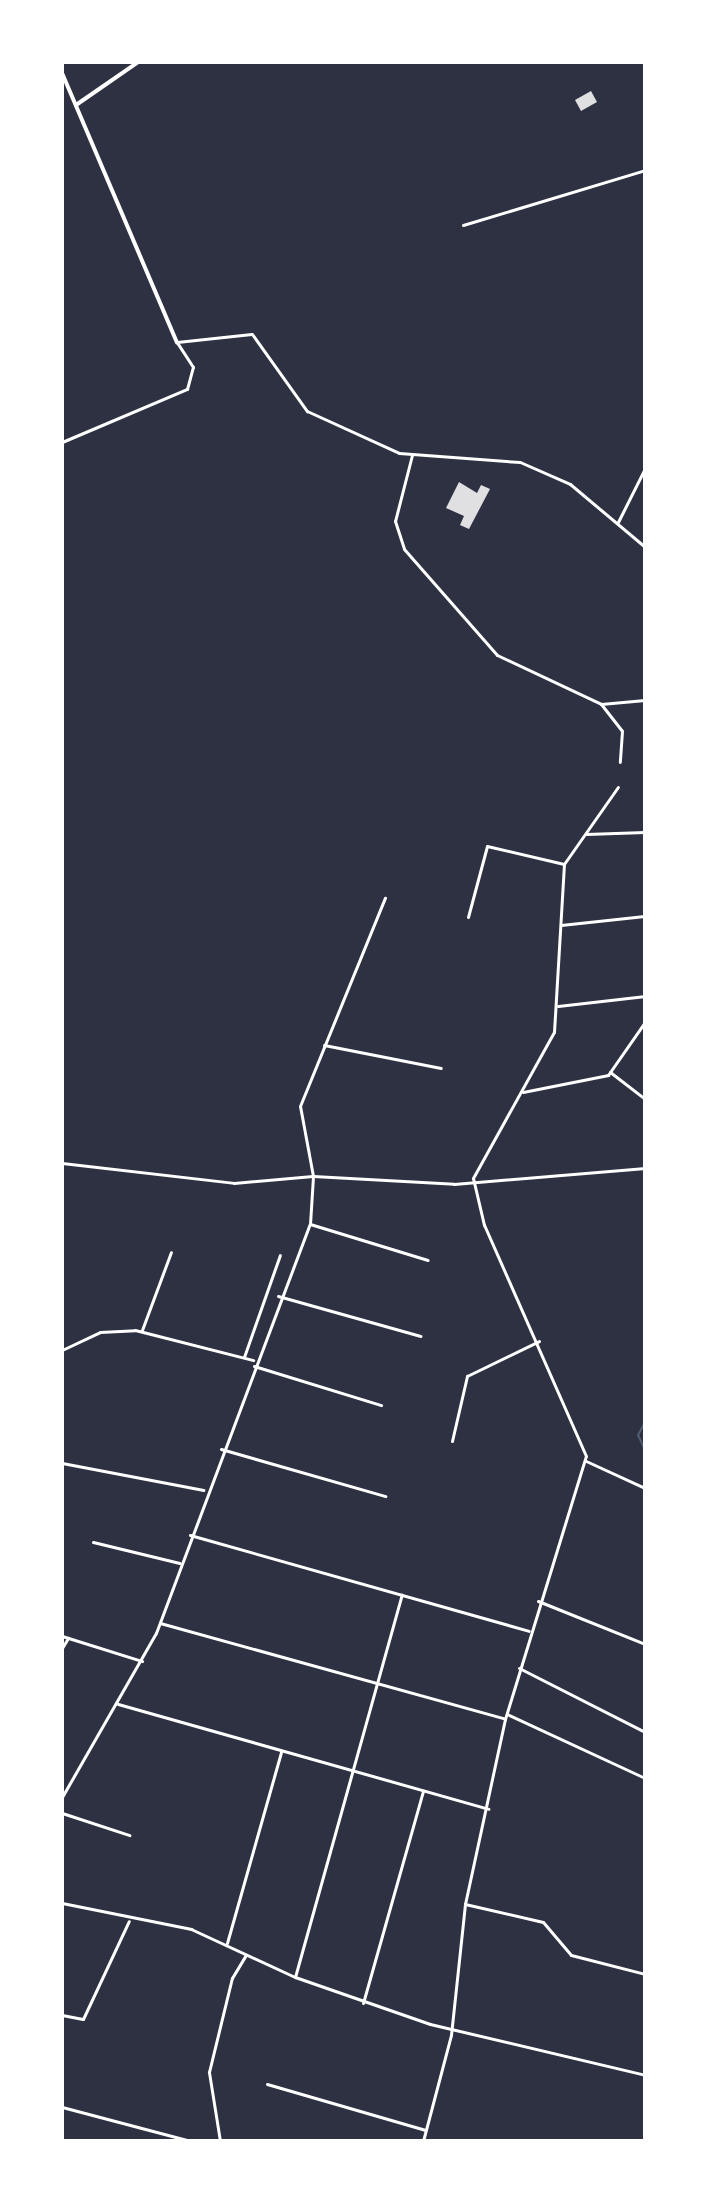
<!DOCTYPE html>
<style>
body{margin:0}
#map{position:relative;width:707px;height:2203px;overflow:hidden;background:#2d3142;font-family:"Sofia Sans Condensed",sans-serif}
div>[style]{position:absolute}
.stream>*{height:2px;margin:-1px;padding:0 1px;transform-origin:1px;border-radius:1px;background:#4f5d75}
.building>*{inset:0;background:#e0e0e3}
.minor>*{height:3px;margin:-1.5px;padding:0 1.5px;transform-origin:1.5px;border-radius:1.5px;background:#fff}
.tertiary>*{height:3px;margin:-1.5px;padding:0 1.5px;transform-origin:1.5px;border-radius:1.5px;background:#fff}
.secondary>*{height:4px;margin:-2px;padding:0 2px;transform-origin:2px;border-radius:2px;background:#fff}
span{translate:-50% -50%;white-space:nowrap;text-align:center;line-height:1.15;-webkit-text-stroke:7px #fff;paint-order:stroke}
.frame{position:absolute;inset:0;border:64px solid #fff;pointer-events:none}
</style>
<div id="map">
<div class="stream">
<i style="left:645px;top:1422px;width:15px;rotate:118deg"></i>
<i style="left:638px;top:1435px;width:17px;rotate:65deg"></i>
</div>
<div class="building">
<i style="clip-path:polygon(591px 91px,597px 102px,581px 111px,575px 100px)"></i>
<i style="clip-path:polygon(459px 482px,477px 493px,481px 485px,490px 489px,469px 529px,460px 525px,464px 516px,446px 508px)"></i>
</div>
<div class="minor">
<i style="left:463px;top:225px;width:190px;rotate:-16.8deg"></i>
<i style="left:62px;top:442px;width:136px;rotate:-23deg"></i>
<i style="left:187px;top:389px;width:23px;rotate:-75deg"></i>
<i style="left:193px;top:367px;width:30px;rotate:-123deg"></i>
<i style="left:177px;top:342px;width:75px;rotate:-6.1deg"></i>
<i style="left:252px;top:334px;width:95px;rotate:54.5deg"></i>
<i style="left:307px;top:411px;width:101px;rotate:24.5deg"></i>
<i style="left:399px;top:453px;width:121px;rotate:4.3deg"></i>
<i style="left:520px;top:462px;width:55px;rotate:23.7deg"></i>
<i style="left:570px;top:484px;width:98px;rotate:40deg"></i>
<i style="left:412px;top:455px;width:68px;rotate:104.4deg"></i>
<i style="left:395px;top:521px;width:29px;rotate:72deg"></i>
<i style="left:404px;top:549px;width:141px;rotate:48.7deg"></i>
<i style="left:497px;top:655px;width:115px;rotate:25.2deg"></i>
<i style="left:601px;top:704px;width:34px;rotate:52deg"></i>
<i style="left:622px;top:731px;width:31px;rotate:94deg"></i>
<i style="left:618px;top:522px;width:60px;rotate:-63.4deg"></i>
<i style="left:601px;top:704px;width:44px;rotate:-5.2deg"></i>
<i style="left:586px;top:834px;width:59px;rotate:-1.9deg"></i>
<i style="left:468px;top:917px;width:73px;rotate:-75deg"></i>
<i style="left:487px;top:846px;width:79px;rotate:13.2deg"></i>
<i style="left:561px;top:925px;width:84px;rotate:-6.1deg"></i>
<i style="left:558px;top:1006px;width:88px;rotate:-6.6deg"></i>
<i style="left:324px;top:1045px;width:119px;rotate:11.1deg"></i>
<i style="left:610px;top:1072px;width:44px;rotate:37.6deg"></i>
<i style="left:523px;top:1092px;width:87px;rotate:-11.3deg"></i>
<i style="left:608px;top:1075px;width:65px;rotate:-55.1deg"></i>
<i style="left:62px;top:1163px;width:173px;rotate:6.6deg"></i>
<i style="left:234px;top:1183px;width:79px;rotate:-5.1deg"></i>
<i style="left:313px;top:1176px;width:141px;rotate:3.2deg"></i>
<i style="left:454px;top:1184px;width:192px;rotate:-4.8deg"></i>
<i style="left:310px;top:1224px;width:123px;rotate:17deg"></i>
<i style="left:278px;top:1296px;width:148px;rotate:15.7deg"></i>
<i style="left:142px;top:1330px;width:83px;rotate:-69.6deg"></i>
<i style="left:62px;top:1350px;width:42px;rotate:-25.3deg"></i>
<i style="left:100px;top:1332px;width:35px;rotate:-3deg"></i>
<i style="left:135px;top:1330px;width:122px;rotate:14.3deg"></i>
<i style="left:244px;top:1357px;width:108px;rotate:-70.6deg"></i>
<i style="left:254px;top:1366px;width:133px;rotate:17.1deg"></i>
<i style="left:452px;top:1441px;width:67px;rotate:-77deg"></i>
<i style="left:467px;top:1376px;width:80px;rotate:-25.9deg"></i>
<i style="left:221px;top:1449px;width:171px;rotate:16deg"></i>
<i style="left:586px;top:1461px;width:65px;rotate:24.6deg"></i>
<i style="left:62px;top:1463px;width:144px;rotate:10.8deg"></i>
<i style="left:190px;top:1535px;width:352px;rotate:15.8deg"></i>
<i style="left:93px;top:1542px;width:89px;rotate:13.6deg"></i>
<i style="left:538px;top:1601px;width:115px;rotate:21.9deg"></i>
<i style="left:160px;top:1623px;width:358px;rotate:15.5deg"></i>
<i style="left:62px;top:1636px;width:84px;rotate:17.4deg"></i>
<i style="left:62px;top:1648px;width:12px;rotate:-59deg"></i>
<i style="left:519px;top:1668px;width:141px;rotate:26.9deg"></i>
<i style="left:118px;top:1704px;width:385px;rotate:15.8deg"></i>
<i style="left:507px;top:1714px;width:152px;rotate:24.9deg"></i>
<i style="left:62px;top:1797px;width:189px;rotate:-60.2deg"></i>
<i style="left:156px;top:1633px;width:437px;rotate:-69.4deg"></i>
<i style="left:310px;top:1224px;width:48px;rotate:-86.4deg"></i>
<i style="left:313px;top:1176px;width:71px;rotate:-100.5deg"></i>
<i style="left:300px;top:1106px;width:225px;rotate:-67.8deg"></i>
<i style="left:62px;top:1813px;width:71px;rotate:18.2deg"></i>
<i style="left:465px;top:1904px;width:80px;rotate:13deg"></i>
<i style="left:543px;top:1922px;width:43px;rotate:49.7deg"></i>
<i style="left:571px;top:1955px;width:76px;rotate:14.4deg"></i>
<i style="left:227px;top:1943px;width:198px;rotate:-74.2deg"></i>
<i style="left:295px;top:1977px;width:397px;rotate:-74.4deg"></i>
<i style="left:363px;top:2003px;width:220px;rotate:-74.2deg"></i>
<i style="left:62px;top:2015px;width:21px;rotate:11deg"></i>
<i style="left:83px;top:2019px;width:108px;rotate:-64.9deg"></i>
<i style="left:267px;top:2084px;width:165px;rotate:16.2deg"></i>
<i style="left:62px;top:2107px;width:133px;rotate:14.8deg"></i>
<i style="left:220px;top:2141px;width:70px;rotate:-99.1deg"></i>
<i style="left:209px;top:2072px;width:97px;rotate:-76.3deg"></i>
<i style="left:232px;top:1978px;width:27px;rotate:-59deg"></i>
<i style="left:423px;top:2141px;width:110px;rotate:-75.2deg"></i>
<i style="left:451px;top:2035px;width:132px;rotate:-83.9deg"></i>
<i style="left:465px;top:1904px;width:189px;rotate:-77.8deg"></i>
<i style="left:505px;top:1719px;width:275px;rotate:-72.9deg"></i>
<i style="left:586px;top:1456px;width:253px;rotate:-113.8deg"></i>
<i style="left:484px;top:1225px;width:48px;rotate:-103.2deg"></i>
<i style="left:473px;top:1178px;width:167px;rotate:-61deg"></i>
<i style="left:554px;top:1032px;width:168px;rotate:-86.6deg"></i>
<i style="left:564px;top:864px;width:94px;rotate:-55deg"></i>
</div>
<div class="tertiary">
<i style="left:62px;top:1903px;width:132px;rotate:11.4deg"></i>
<i style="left:191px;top:1929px;width:115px;rotate:24.8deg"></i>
<i style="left:295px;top:1977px;width:143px;rotate:19.2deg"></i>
<i style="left:430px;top:2024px;width:221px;rotate:13.3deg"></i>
</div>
<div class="secondary">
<i style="left:62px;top:73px;width:293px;rotate:66.9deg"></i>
<i style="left:76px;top:105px;width:75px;rotate:-34.7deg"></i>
</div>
<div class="frame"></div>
</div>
